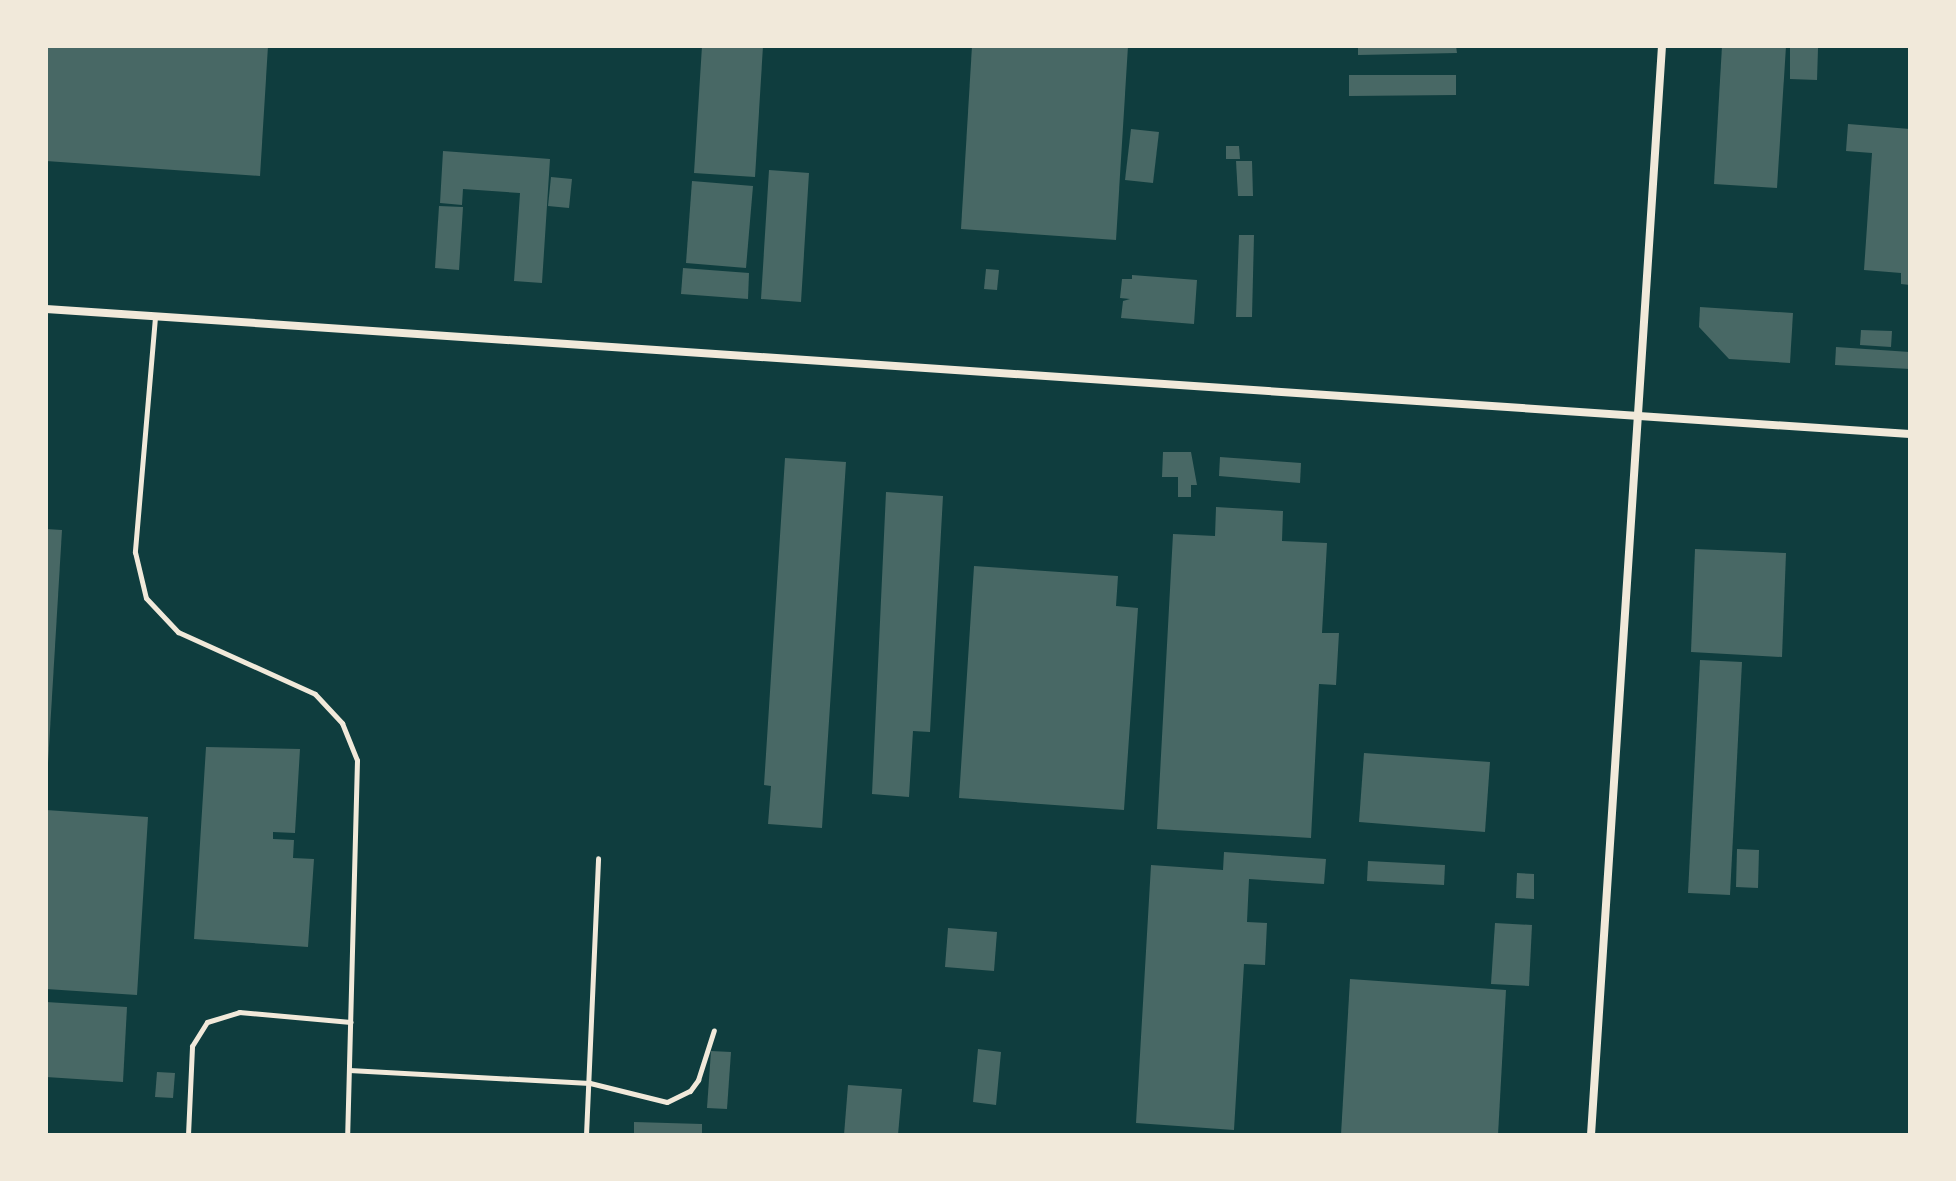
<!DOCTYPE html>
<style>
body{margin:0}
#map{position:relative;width:1956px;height:1181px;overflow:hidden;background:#0f3d3e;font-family:"Source Sans 3",sans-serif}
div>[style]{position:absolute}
.building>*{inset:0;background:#486865}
.service>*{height:5px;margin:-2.5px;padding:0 2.5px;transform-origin:2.5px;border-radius:2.5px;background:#f1e9da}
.minor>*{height:8px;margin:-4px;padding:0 4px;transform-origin:4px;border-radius:4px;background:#f1e9da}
span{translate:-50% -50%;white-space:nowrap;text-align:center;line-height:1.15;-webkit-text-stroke:7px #f1e9da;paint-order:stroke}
.frame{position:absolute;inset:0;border:48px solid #f1e9da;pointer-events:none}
</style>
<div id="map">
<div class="building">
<i style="clip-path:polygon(46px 46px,268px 46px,260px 176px,46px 161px)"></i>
<i style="clip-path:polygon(702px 46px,763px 46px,755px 177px,694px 173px)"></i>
<i style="clip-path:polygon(972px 46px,1128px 46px,1116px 240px,961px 229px)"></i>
<i style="clip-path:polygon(1358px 46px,1456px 46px,1457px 53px,1358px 55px)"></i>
<i style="clip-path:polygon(1722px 46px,1786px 46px,1777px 188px,1714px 184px)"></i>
<i style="clip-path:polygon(1790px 47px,1818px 48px,1817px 80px,1790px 79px)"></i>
<i style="clip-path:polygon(1349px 75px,1456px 75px,1456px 95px,1349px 96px)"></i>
<i style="clip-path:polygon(1848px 124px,1910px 129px,1910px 285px,1901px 284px,1901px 273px,1864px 270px,1872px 153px,1846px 151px)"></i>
<i style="clip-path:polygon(1131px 129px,1159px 132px,1153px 183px,1125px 180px)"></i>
<i style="clip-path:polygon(1226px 146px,1239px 146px,1240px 159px,1226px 159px)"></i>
<i style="clip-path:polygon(443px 151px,550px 159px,542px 283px,514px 281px,520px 193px,463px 189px,462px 205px,440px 203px)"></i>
<i style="clip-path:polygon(1236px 161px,1252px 161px,1253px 196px,1238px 196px)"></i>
<i style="clip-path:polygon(769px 170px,809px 173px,801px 302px,761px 299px)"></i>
<i style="clip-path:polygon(551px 177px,572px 179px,569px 208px,548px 206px)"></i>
<i style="clip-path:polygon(692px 181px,753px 186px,746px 268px,686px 263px)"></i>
<i style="clip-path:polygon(439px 206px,463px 207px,459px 270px,435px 268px)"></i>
<i style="clip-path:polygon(1239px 235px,1254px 235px,1252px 317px,1236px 317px)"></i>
<i style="clip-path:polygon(683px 268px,749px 273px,748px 299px,681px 294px)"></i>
<i style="clip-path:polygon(986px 269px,999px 270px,997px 290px,984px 289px)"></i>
<i style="clip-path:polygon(1132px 275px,1197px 280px,1194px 324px,1121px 318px,1123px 301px,1130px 299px,1120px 298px,1122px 279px,1132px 279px)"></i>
<i style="clip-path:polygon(1700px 307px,1793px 313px,1790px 363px,1729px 359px,1699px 327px)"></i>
<i style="clip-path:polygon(1861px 330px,1892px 331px,1891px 347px,1860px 345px)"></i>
<i style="clip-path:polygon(1836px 347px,1910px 352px,1910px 369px,1835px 365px)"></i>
<i style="clip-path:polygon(1163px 452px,1191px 452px,1197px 485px,1191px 485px,1191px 497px,1178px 497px,1178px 477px,1162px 477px)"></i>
<i style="clip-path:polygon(1220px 457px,1301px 463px,1300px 483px,1219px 476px)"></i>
<i style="clip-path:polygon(785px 458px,846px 462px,822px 828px,768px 824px,771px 786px,764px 785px)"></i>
<i style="clip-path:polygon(886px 492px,943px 496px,930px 732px,913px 731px,909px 797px,872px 794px)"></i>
<i style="clip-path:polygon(1216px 507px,1283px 511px,1282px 541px,1327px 543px,1322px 633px,1339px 633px,1336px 685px,1319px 684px,1311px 838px,1157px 829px,1173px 534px,1215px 536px)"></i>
<i style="clip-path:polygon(46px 529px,62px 530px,48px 763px,46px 763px)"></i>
<i style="clip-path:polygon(1695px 549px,1786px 553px,1782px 657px,1691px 652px)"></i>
<i style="clip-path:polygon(974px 566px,1118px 576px,1116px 606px,1138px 608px,1124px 810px,959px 798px)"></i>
<i style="clip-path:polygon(1700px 660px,1742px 662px,1730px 895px,1688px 893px)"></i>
<i style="clip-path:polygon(206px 747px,300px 749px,295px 833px,273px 832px,273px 839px,294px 840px,293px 858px,314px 859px,308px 947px,194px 939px)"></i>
<i style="clip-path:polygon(1364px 753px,1490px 762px,1485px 832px,1359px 822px)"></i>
<i style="clip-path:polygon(46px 810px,148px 817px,137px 995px,46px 989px)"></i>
<i style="clip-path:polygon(1737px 849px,1759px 850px,1758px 888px,1736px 887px)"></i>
<i style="clip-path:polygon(1224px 852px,1326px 859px,1324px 884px,1249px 879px,1247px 922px,1267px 923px,1265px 965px,1244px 964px,1234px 1130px,1136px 1123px,1151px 865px,1223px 870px)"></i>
<i style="clip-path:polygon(1368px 861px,1445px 865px,1444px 885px,1367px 881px)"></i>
<i style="clip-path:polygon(1517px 873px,1534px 874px,1534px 899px,1516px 898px)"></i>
<i style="clip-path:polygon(1495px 923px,1532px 925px,1529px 986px,1491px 984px)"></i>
<i style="clip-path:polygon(948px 928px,997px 932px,994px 971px,945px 967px)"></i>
<i style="clip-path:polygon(1350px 979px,1506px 990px,1498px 1135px,1341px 1135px)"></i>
<i style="clip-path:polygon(46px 1002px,127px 1007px,123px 1082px,46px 1077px)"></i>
<i style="clip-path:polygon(978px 1049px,1001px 1052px,996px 1105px,973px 1102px)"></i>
<i style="clip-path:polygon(711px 1051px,731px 1052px,727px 1109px,707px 1108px)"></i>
<i style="clip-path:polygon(157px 1072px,175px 1073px,173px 1098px,155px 1097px)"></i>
<i style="clip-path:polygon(848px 1085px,902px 1089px,898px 1135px,844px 1135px)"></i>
<i style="clip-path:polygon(634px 1122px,702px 1124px,702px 1135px,634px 1135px)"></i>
</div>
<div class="service">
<i style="left:155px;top:317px;width:236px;rotate:94.9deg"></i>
<i style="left:135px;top:552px;width:47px;rotate:76.6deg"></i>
<i style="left:146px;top:598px;width:47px;rotate:46.7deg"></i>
<i style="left:178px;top:632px;width:150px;rotate:24.3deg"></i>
<i style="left:315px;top:694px;width:40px;rotate:47deg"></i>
<i style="left:342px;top:723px;width:40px;rotate:68deg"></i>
<i style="left:357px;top:760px;width:375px;rotate:91.5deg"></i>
<i style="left:349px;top:1070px;width:241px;rotate:3.1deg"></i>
<i style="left:590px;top:1083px;width:79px;rotate:13.9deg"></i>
<i style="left:667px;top:1102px;width:25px;rotate:-26deg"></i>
<i style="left:690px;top:1091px;width:14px;rotate:-54deg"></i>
<i style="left:698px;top:1080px;width:52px;rotate:-72.3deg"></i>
<i style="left:188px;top:1135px;width:89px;rotate:-87.4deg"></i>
<i style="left:192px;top:1046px;width:28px;rotate:-58deg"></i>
<i style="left:207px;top:1022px;width:34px;rotate:-17deg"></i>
<i style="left:239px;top:1012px;width:112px;rotate:5.1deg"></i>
<i style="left:586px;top:1135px;width:277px;rotate:-87.5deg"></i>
</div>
<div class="minor">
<i style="left:46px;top:309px;width:1868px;rotate:3.84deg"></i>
<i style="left:1591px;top:1135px;width:1091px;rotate:-86.27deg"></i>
</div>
<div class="frame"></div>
</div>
